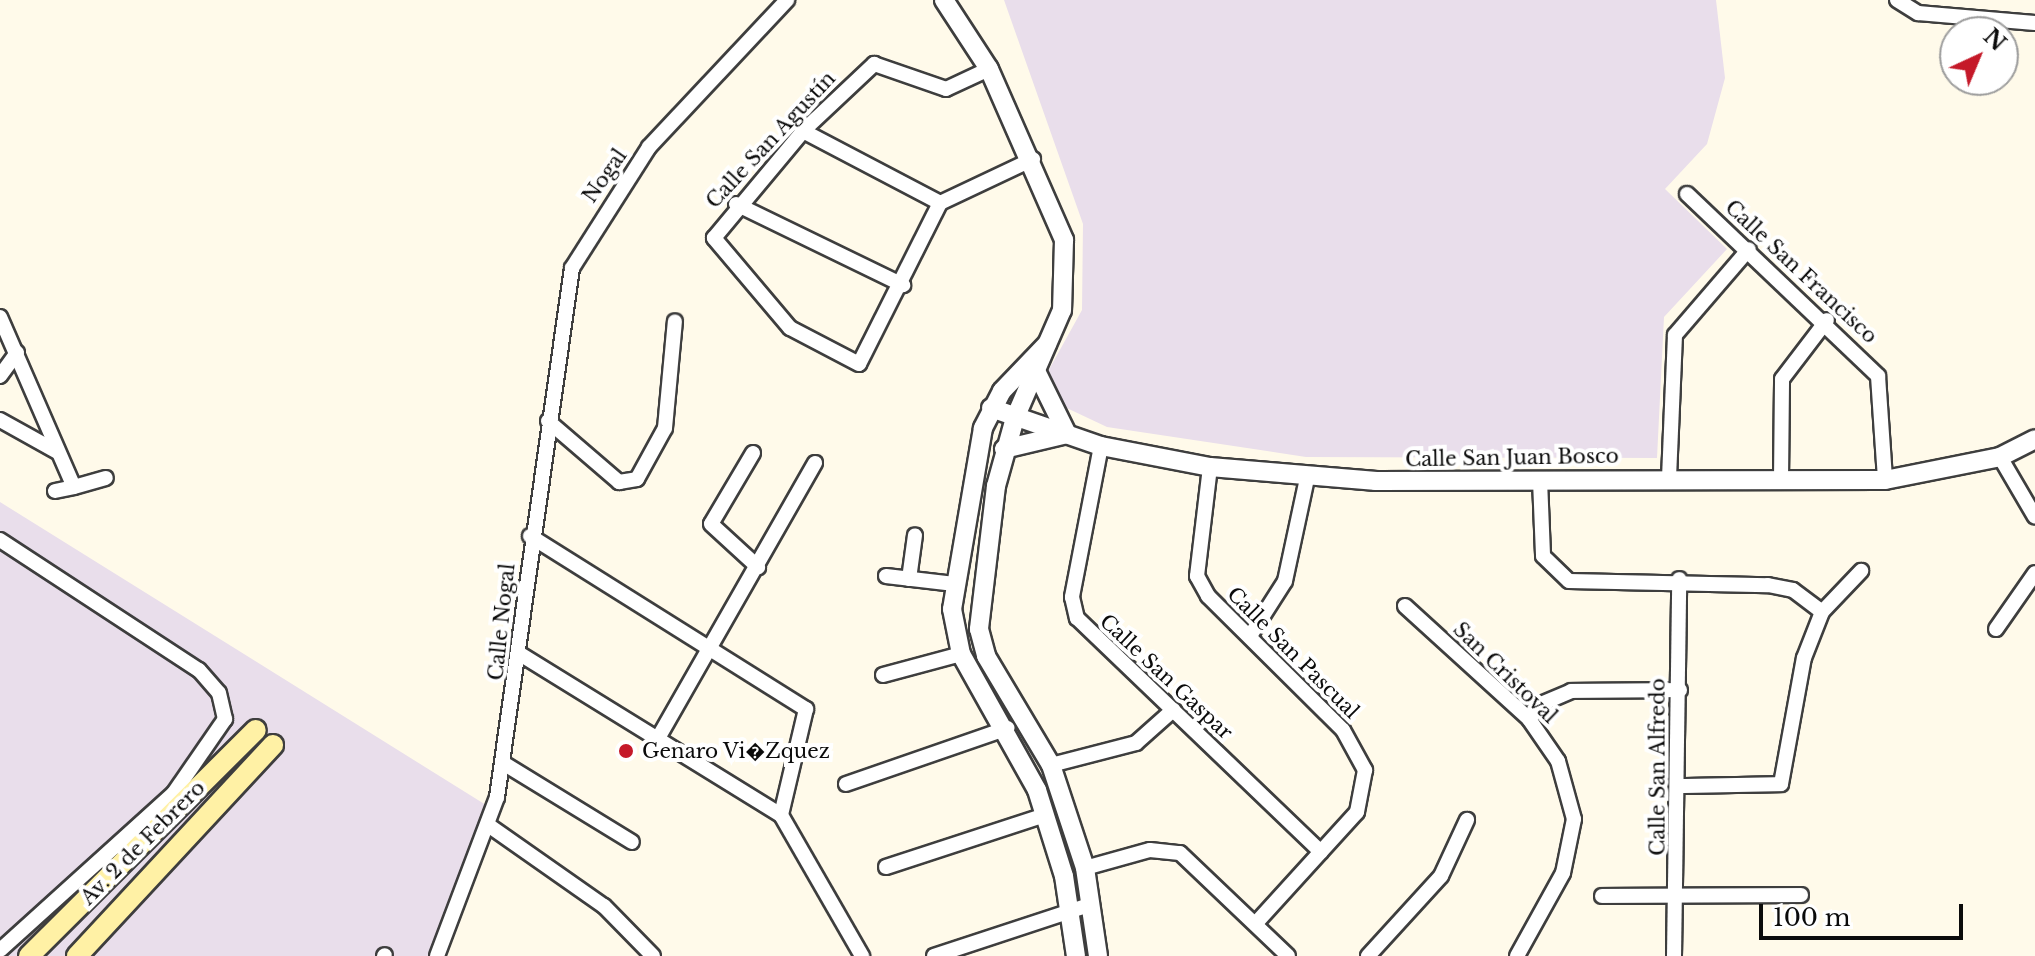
<!DOCTYPE html>
<meta charset="utf-8">
<style>
body{margin:0}
#map{position:relative;width:2035px;height:956px;overflow:hidden;background:#fffaea;font-family:"Libre Baskerville",serif}
div>[style]{position:absolute}
.industrial>*{inset:0;background:#e9deeb}
.roads{filter:drop-shadow(2px 0 #3e3e3e) drop-shadow(-2px 0 #3e3e3e) drop-shadow(0 2px #3e3e3e) drop-shadow(0 -2px #3e3e3e)}
.minor>*{height:14px;margin:-7px;padding:0 7px;transform-origin:7px;border-radius:7px;background:#fff}
.tertiary>*{height:18px;margin:-9px;padding:0 9px;transform-origin:9px;border-radius:9px;background:#fff}
.secondary>*{height:20px;margin:-10px;padding:0 10px;transform-origin:10px;border-radius:10px;background:#fff1a5}
.dots>*{width:22px;height:22px;translate:-50% -50%;box-sizing:border-box;border:4px solid #fff;border-radius:50%}
span{translate:-50% -50%;white-space:nowrap;text-align:center;line-height:1.15;-webkit-text-stroke:8px #fff;paint-order:stroke}
.street-label{font-size:20px;color:#0b0b0b}
.poi-label{font-size:20px;color:#0b0b0b}
.left{translate:0 -50%;text-align:left}
.north{position:absolute;left:1939px;top:16px;width:80px;height:80px;box-sizing:border-box;background:#fff;border:2px solid #9d9d9d;border-radius:50%;rotate:44deg;font-size:22px;font-weight:700;line-height:32px;text-align:center;color:#0b0b0b}
.north::after{content:'';display:block;margin:auto;width:28px;height:36px;background:#c51929;clip-path:polygon(50% 0,100% 100%,50% 72%,0 100%)}
.scale{position:absolute;left:1759px;top:904px;width:204px;height:36px;box-sizing:border-box;border:4px solid #0b0b0b;border-top:0;padding-left:10px;font-size:24px;line-height:28px;white-space:nowrap;color:#0b0b0b;-webkit-text-stroke:6px #fff;paint-order:stroke}
</style>
<div id="map">
<div class="industrial">
<i style="clip-path:polygon(1004px 0,1716px 0,1725px 78px,1707px 144px,1665px 189px,1727px 249px,1664px 317px,1657px 458px,1306px 457px,1107px 427px,1054px 402px,1046px 375px,1082px 310px,1083px 224px)"></i>
<i style="clip-path:polygon(0 502px,494px 810px,437px 956px,0 956px)"></i>
</div>
<div class="roads">
<div class="minor">
<i style="left:1897px;top:0;width:25px;rotate:32deg"></i>
<i style="left:1918px;top:13px;width:117px;rotate:4.9deg"></i>
<i style="left:803px;top:131px;width:155px;rotate:27.7deg"></i>
<i style="left:1687px;top:194px;width:264px;rotate:43.6deg"></i>
<i style="left:1878px;top:376px;width:104px;rotate:86.1deg"></i>
<i style="left:940px;top:203px;width:180px;rotate:116.7deg"></i>
<i style="left:859px;top:364px;width:78px;rotate:-152.4deg"></i>
<i style="left:790px;top:328px;width:118px;rotate:-130.2deg"></i>
<i style="left:714px;top:238px;width:139px;rotate:-50.2deg"></i>
<i style="left:803px;top:131px;width:98px;rotate:-43.3deg"></i>
<i style="left:874px;top:64px;width:76px;rotate:19.1deg"></i>
<i style="left:946px;top:89px;width:47px;rotate:-24.9deg"></i>
<i style="left:940px;top:203px;width:103px;rotate:-25.3deg"></i>
<i style="left:736px;top:204px;width:186px;rotate:25.9deg"></i>
<i style="left:0;top:317px;width:185px;rotate:66.5deg"></i>
<i style="left:74px;top:487px;width:33px;rotate:-16deg"></i>
<i style="left:0;top:376px;width:29px;rotate:-54deg"></i>
<i style="left:0;top:420px;width:64px;rotate:29deg"></i>
<i style="left:548px;top:421px;width:94px;rotate:40.7deg"></i>
<i style="left:619px;top:482px;width:18px;rotate:-9deg"></i>
<i style="left:637px;top:479px;width:58px;rotate:-61.2deg"></i>
<i style="left:665px;top:428px;width:107px;rotate:-84.7deg"></i>
<i style="left:1101px;top:446px;width:154px;rotate:100.9deg"></i>
<i style="left:1072px;top:597px;width:22px;rotate:77deg"></i>
<i style="left:1077px;top:618px;width:338px;rotate:43.8deg"></i>
<i style="left:753px;top:453px;width:82px;rotate:120.6deg"></i>
<i style="left:711px;top:524px;width:64px;rotate:42.5deg"></i>
<i style="left:2000px;top:457px;width:69px;rotate:59.7deg"></i>
<i style="left:1210px;top:467px;width:110px;rotate:96.8deg"></i>
<i style="left:1197px;top:576px;width:23px;rotate:61deg"></i>
<i style="left:1208px;top:596px;width:190px;rotate:44.8deg"></i>
<i style="left:1343px;top:730px;width:46px;rotate:61.2deg"></i>
<i style="left:1365px;top:770px;width:43px;rotate:100.8deg"></i>
<i style="left:1357px;top:812px;width:150px;rotate:132.3deg"></i>
<i style="left:1669px;top:478px;width:143px;rotate:-87.6deg"></i>
<i style="left:1675px;top:335px;width:113px;rotate:-49.3deg"></i>
<i style="left:1781px;top:479px;width:100px;rotate:-89.4deg"></i>
<i style="left:1782px;top:379px;width:74px;rotate:-52.7deg"></i>
<i style="left:1540px;top:480px;width:76px;rotate:87.7deg"></i>
<i style="left:1543px;top:556px;width:36px;rotate:44deg"></i>
<i style="left:1569px;top:581px;width:199px;rotate:1.2deg"></i>
<i style="left:1768px;top:585px;width:25px;rotate:11deg"></i>
<i style="left:1793px;top:590px;width:36px;rotate:37deg"></i>
<i style="left:55px;top:491px;width:19px;rotate:-12deg"></i>
<i style="left:530px;top:536px;width:326px;rotate:32.1deg"></i>
<i style="left:806px;top:709px;width:109px;rotate:103.3deg"></i>
<i style="left:0;top:540px;width:238px;rotate:33.2deg"></i>
<i style="left:199px;top:670px;width:30px;rotate:49deg"></i>
<i style="left:219px;top:693px;width:27px;rotate:77deg"></i>
<i style="left:225px;top:719px;width:90px;rotate:124.6deg"></i>
<i style="left:174px;top:793px;width:234px;rotate:137.9deg"></i>
<i style="left:886px;top:576px;width:69px;rotate:6.6deg"></i>
<i style="left:909px;top:579px;width:44px;rotate:-82.2deg"></i>
<i style="left:1405px;top:606px;width:168px;rotate:42.3deg"></i>
<i style="left:1529px;top:719px;width:51px;rotate:55.4deg"></i>
<i style="left:1558px;top:761px;width:60px;rotate:74.6deg"></i>
<i style="left:1574px;top:819px;width:55px;rotate:101.5deg"></i>
<i style="left:1563px;top:873px;width:95px;rotate:119deg"></i>
<i style="left:1996px;top:629px;width:68px;rotate:-55.1deg"></i>
<i style="left:1250px;top:636px;width:65px;rotate:-57.5deg"></i>
<i style="left:1285px;top:581px;width:105px;rotate:-77.9deg"></i>
<i style="left:520px;top:654px;width:307px;rotate:31.7deg"></i>
<i style="left:781px;top:815px;width:163px;rotate:60.1deg"></i>
<i style="left:883px;top:675px;width:81px;rotate:-15.1deg"></i>
<i style="left:1529px;top:719px;width:19px;rotate:-51deg"></i>
<i style="left:1541px;top:704px;width:33px;rotate:-23deg"></i>
<i style="left:1571px;top:691px;width:109px;rotate:-0.5deg"></i>
<i style="left:657px;top:740px;width:319px;rotate:-60.3deg"></i>
<i style="left:503px;top:763px;width:151px;rotate:31.5deg"></i>
<i style="left:1051px;top:765px;width:88px;rotate:-14.5deg"></i>
<i style="left:1136px;top:743px;width:50px;rotate:-41.7deg"></i>
<i style="left:846px;top:784px;width:171px;rotate:-19.1deg"></i>
<i style="left:1679px;top:786px;width:102px;rotate:-1.1deg"></i>
<i style="left:1781px;top:784px;width:128px;rotate:-79.7deg"></i>
<i style="left:1804px;top:658px;width:49px;rotate:-68.6deg"></i>
<i style="left:1822px;top:612px;width:57px;rotate:-46.4deg"></i>
<i style="left:491px;top:827px;width:138px;rotate:35deg"></i>
<i style="left:604px;top:906px;width:70px;rotate:45.6deg"></i>
<i style="left:886px;top:867px;width:167px;rotate:-18.1deg"></i>
<i style="left:1085px;top:868px;width:67px;rotate:-15.5deg"></i>
<i style="left:1150px;top:850px;width:30px;rotate:6deg"></i>
<i style="left:1180px;top:853px;width:149px;rotate:43.6deg"></i>
<i style="left:1602px;top:896px;width:199px;rotate:-0.3deg"></i>
<i style="left:384px;top:956px;width:1px;rotate:-45deg"></i>
<i style="left:437px;top:956px;width:170px;rotate:-69.3deg"></i>
<i style="left:497px;top:797px;width:534px;rotate:-81.93deg"></i>
<i style="left:572px;top:268px;width:143px;rotate:-57.5deg"></i>
<i style="left:649px;top:147px;width:202px;rotate:-46.8deg"></i>
<i style="left:934px;top:956px;width:166px;rotate:-18.2deg"></i>
<i style="left:1368px;top:956px;width:108px;rotate:-47.6deg"></i>
<i style="left:1441px;top:876px;width:62px;rotate:-65.1deg"></i>
<i style="left:1674px;top:956px;width:377px;rotate:-89.2deg"></i>
</div>
<div class="tertiary">
<i style="left:944px;top:0;width:82px;rotate:56.9deg"></i>
<i style="left:989px;top:69px;width:187px;rotate:66.3deg"></i>
<i style="left:1064px;top:240px;width:70px;rotate:91.6deg"></i>
<i style="left:1062px;top:310px;width:118px;rotate:113.5deg"></i>
<i style="left:1015px;top:418px;width:71px;rotate:105.6deg"></i>
<i style="left:996px;top:486px;width:144px;rotate:96.8deg"></i>
<i style="left:979px;top:629px;width:28px;rotate:75deg"></i>
<i style="left:986px;top:656px;width:127px;rotate:59.2deg"></i>
<i style="left:1051px;top:765px;width:108px;rotate:71.7deg"></i>
<i style="left:1085px;top:868px;width:89px;rotate:81.6deg"></i>
<i style="left:1047px;top:344px;width:65px;rotate:133.8deg"></i>
<i style="left:1002px;top:391px;width:42px;rotate:117.2deg"></i>
<i style="left:983px;top:428px;width:184px;rotate:99.7deg"></i>
<i style="left:952px;top:609px;width:46px;rotate:78.7deg"></i>
<i style="left:961px;top:654px;width:156px;rotate:60.8deg"></i>
<i style="left:1037px;top:790px;width:90px;rotate:72.6deg"></i>
<i style="left:1064px;top:876px;width:81px;rotate:81.5deg"></i>
<i style="left:991px;top:408px;width:116px;rotate:19.1deg"></i>
<i style="left:1101px;top:446px;width:111px;rotate:10.9deg"></i>
<i style="left:1210px;top:467px;width:167px;rotate:4.8deg"></i>
<i style="left:1376px;top:481px;width:509px;rotate:-0.11deg"></i>
<i style="left:1885px;top:480px;width:117px;rotate:-11.3deg"></i>
<i style="left:2000px;top:457px;width:39px;rotate:-27deg"></i>
<i style="left:1004px;top:449px;width:65px;rotate:-13.4deg"></i>
<i style="left:1067px;top:434px;width:68px;rotate:-116.2deg"></i>
</div>
<div class="secondary">
<i style="left:29px;top:956px;width:320px;rotate:-44.9deg"></i>
<i style="left:77px;top:956px;width:288px;rotate:-47.1deg"></i>
</div>
</div>
<div class="dots">
<i style="left:626px;top:751px;background:#c51929"></i>
</div>
<div class="street-label">
<span style="left:771px;top:140px;rotate:-47deg">Calle San Agustín</span>
<span style="left:605px;top:176px;rotate:-55deg">Nogal</span>
<span style="left:1801px;top:272px;rotate:43deg">Calle San Francisco</span>
<span style="left:1512px;top:458px;rotate:-1deg">Calle San Juan Bosco</span>
<span style="left:502px;top:622px;rotate:-84deg">Calle Nogal</span>
<span style="left:1293px;top:653px;rotate:45deg">Calle San Pascual</span>
<span style="left:1505px;top:673px;rotate:44deg">San Cristoval</span>
<span style="left:1166px;top:677px;rotate:43deg">Calle San Gaspar</span>
<span style="left:1658px;top:767px;rotate:-90deg">Calle San Alfredo</span>
<span style="left:143px;top:843px;rotate:-45deg">Av. 2 de Febrero</span>
</div>
<div class="poi-label">
<span class="left" style="left:642px;top:751px">Genaro Vi�Zquez</span>
</div>
<div class="north">N</div>
<div class="scale">100 m</div>
</div>
